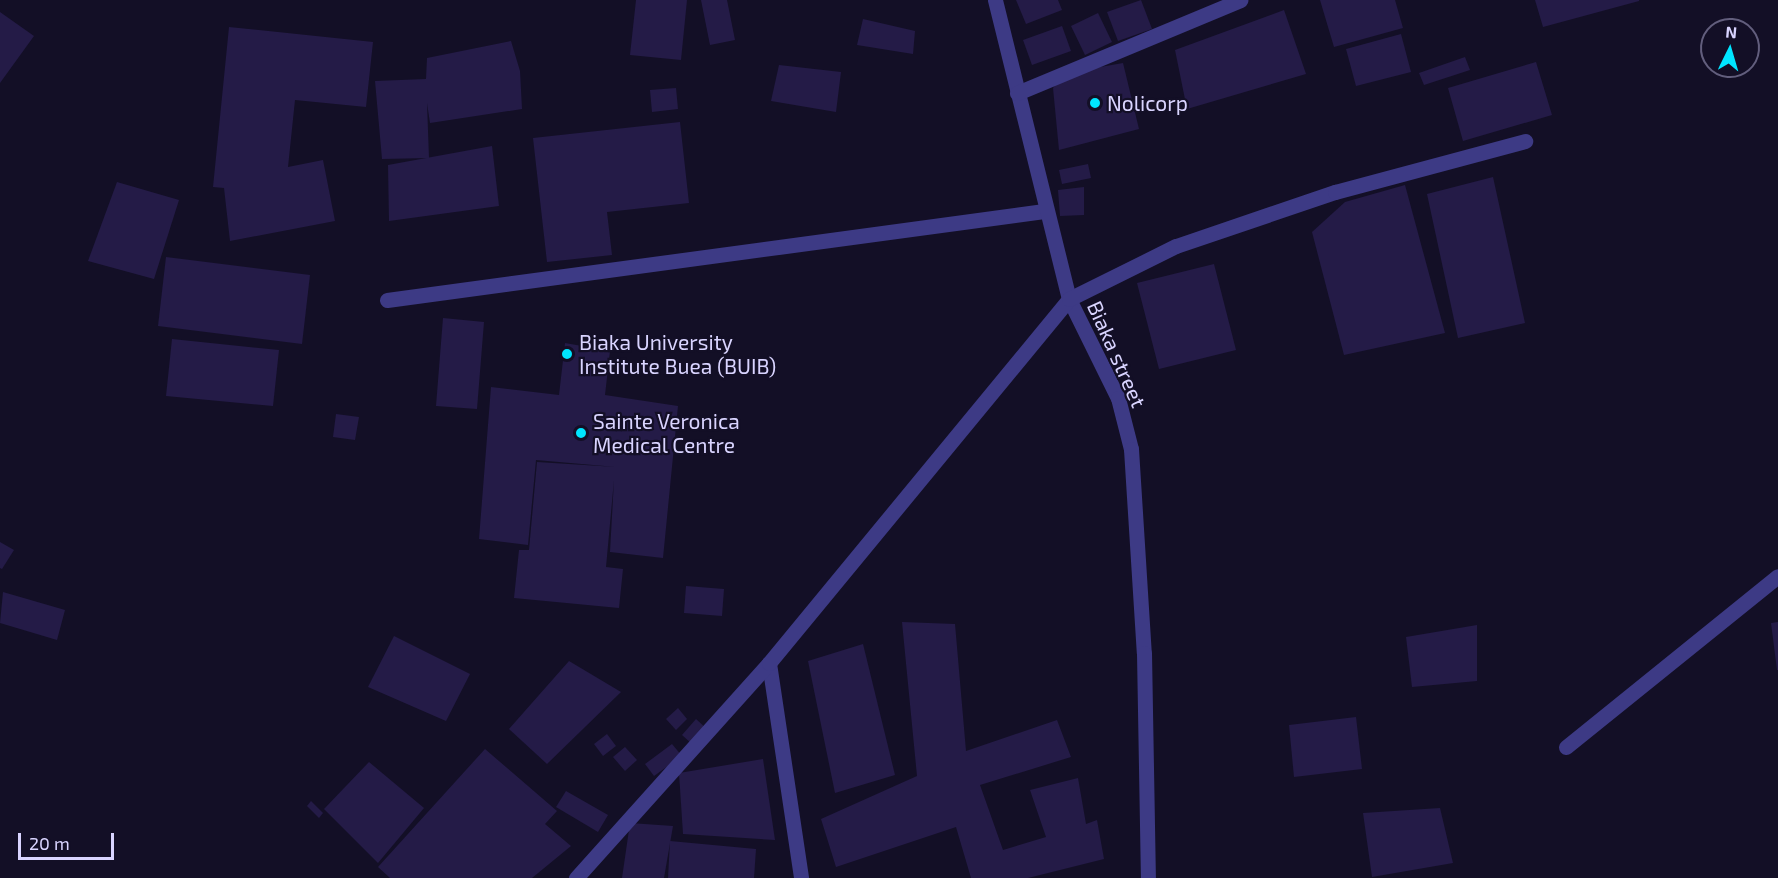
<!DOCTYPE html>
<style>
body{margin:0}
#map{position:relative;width:1778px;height:878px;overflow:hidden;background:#130f26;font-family:"Exo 2",sans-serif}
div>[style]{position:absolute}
.building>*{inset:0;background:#241b47}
.service>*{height:15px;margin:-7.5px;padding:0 7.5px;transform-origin:7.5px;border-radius:7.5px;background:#3d3a85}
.minor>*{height:15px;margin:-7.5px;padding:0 7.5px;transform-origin:7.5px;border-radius:7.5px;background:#3d3a85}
.dots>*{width:16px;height:16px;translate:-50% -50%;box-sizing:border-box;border:3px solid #130f26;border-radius:50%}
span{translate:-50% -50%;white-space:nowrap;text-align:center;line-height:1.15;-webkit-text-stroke:4.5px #130f26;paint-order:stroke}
.poi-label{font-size:21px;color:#d9d4ff}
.left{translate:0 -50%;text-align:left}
.street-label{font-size:21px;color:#d9d4ff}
.north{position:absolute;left:1700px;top:18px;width:60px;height:60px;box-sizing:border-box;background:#130f26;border:2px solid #625e7d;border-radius:50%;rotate:5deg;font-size:16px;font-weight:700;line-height:24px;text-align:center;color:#d9d4ff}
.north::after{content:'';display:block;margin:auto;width:21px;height:27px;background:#00e5ff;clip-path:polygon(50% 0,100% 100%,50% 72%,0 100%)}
.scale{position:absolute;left:18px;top:833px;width:96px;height:27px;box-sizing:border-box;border:3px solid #d9d4ff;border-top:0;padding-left:8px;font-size:18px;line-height:21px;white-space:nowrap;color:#d9d4ff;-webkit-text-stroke:4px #130f26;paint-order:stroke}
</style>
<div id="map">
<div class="building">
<i style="clip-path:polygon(636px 0,687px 0,681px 60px,630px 55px)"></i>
<i style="clip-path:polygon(701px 0,727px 0,735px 40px,710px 45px)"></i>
<i style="clip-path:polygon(1016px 0,1058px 0,1062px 10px,1026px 24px)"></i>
<i style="clip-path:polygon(1141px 0,1152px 29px,1118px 41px,1107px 12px)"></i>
<i style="clip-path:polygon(1320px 0,1395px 0,1403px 28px,1334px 47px)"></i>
<i style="clip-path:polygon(1535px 0,1639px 0,1639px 1px,1543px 27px)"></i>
<i style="clip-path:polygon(1284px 10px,1306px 74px,1187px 109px,1175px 50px)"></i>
<i style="clip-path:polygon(0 12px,34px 36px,0 83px)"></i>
<i style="clip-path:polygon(1098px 13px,1112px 42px,1085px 55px,1071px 26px)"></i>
<i style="clip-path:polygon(863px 19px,915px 31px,913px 54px,857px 45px)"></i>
<i style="clip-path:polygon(1062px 26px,1071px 51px,1032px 65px,1023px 40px)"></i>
<i style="clip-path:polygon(229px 27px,373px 42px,366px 107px,295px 100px,288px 167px,323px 160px,335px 221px,230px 241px,224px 188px,213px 187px)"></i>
<i style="clip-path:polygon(1401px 34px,1411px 72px,1356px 86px,1346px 49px)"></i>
<i style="clip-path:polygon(511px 41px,520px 71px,522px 109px,430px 123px,427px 103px,429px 158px,382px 159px,375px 81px,426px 79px,427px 58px)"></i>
<i style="clip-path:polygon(1465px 57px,1470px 70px,1424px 85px,1419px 73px)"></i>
<i style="clip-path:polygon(1536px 62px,1552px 115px,1463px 141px,1448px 88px)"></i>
<i style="clip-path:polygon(1123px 63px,1139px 129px,1059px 150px,1053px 88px,1066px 73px)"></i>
<i style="clip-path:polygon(779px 65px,841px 72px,836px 112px,771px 101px)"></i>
<i style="clip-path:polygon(676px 88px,678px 109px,652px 112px,650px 90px)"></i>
<i style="clip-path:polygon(680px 122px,689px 203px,607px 212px,612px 255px,547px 262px,533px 138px)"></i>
<i style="clip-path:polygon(492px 146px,499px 206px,389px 221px,388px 165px)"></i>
<i style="clip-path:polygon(1088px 164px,1091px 178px,1062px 184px,1059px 170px)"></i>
<i style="clip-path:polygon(1493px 177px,1525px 323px,1458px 338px,1427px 194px)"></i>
<i style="clip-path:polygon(117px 182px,179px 200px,154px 279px,88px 261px)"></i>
<i style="clip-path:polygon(1405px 185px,1445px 333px,1344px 355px,1312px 232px,1345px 202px)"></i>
<i style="clip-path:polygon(1084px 187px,1084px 215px,1060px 216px,1058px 190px)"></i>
<i style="clip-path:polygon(166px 257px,310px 275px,302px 344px,158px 326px)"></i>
<i style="clip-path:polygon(1214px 264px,1236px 350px,1159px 369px,1137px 283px)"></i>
<i style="clip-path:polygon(443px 318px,484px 322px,477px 409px,436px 406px)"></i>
<i style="clip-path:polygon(172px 339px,279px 350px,273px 406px,166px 396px)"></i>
<i style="clip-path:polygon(565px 343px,610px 351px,605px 395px,678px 406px,663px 558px,610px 552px,614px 480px,606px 567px,623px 569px,619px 608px,514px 598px,519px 550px,529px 550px,537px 462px,616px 467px,536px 460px,528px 545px,479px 539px,491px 387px,559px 395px)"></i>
<i style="clip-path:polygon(336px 414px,359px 417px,355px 440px,333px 437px)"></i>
<i style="clip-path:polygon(0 542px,14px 550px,2px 569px,0 568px)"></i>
<i style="clip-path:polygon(686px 586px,724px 589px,722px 616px,684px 613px)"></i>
<i style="clip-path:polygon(3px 592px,65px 610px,57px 640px,0 623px)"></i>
<i style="clip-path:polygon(902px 622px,955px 624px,966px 751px,1057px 720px,1071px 757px,980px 785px,1003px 850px,1046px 837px,1030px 790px,1078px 778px,1086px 824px,1097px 820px,1104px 859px,1028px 878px,971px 878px,956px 827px,836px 867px,821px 819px,917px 776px)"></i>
<i style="clip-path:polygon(1778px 622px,1778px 670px,1777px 670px,1771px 623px)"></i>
<i style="clip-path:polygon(1477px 625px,1477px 681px,1412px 687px,1406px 637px)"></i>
<i style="clip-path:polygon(394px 636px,470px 674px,446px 721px,368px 687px)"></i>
<i style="clip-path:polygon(863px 644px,895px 775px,835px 793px,808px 661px)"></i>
<i style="clip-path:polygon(569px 661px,621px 692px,547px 764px,509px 729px)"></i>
<i style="clip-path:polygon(678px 708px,687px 719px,676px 730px,666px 719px)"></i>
<i style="clip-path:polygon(1356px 717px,1362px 769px,1294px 777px,1289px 725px)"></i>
<i style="clip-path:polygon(696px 719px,707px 729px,692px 744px,682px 735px)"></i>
<i style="clip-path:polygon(607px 734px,616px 746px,603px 756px,594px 744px)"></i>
<i style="clip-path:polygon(672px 744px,682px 756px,654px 776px,645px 764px)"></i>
<i style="clip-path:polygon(625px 747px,637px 760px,625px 771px,613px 757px)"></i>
<i style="clip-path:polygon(485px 749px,557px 811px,545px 824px,571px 846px,532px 878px,390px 878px,378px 867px)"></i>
<i style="clip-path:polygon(763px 759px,775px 840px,683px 834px,679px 773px)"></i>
<i style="clip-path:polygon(369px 762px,424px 808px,378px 863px,324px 809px)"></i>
<i style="clip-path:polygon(566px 791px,608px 815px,598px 832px,556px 807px)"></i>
<i style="clip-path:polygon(311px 801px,323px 813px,319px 818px,307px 806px)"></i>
<i style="clip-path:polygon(1440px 808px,1453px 863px,1372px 877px,1363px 813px)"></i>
<i style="clip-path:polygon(630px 823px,673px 826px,664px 878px,622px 878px)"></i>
<i style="clip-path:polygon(670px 841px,756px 849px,754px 878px,668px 878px)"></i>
</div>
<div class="service">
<i style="left:387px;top:300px;width:663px;rotate:-7.71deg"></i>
<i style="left:1566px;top:747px;width:272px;rotate:-38.9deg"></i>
</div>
<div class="minor">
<i style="left:995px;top:0;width:308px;rotate:76.1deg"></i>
<i style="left:1069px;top:299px;width:110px;rotate:63.7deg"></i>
<i style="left:1118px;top:398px;width:53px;rotate:75.7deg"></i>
<i style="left:1131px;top:449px;width:204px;rotate:86.4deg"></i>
<i style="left:1144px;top:653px;width:225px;rotate:89deg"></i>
<i style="left:1017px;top:93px;width:242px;rotate:-22.6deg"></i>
<i style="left:769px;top:663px;width:217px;rotate:81.5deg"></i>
<i style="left:576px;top:878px;width:289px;rotate:-48.1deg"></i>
<i style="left:769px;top:663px;width:472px;rotate:-50.5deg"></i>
<i style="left:1069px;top:299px;width:119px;rotate:-26.4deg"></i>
<i style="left:1176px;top:246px;width:168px;rotate:-18.8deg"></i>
<i style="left:1335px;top:192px;width:197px;rotate:-15deg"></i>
</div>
<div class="dots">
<i style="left:1095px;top:103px;background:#00e5ff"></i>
<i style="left:567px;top:354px;background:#00e5ff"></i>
<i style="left:581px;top:433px;background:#00e5ff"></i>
</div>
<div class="poi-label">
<span class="left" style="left:1107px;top:103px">Nolicorp</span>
<span class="left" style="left:579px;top:354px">Biaka University<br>Institute Buea (BUIB)</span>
<span class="left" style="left:593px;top:433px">Sainte Veronica<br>Medical Centre</span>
</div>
<div class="street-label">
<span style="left:1117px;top:354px;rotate:66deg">Biaka street</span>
</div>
<div class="north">N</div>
<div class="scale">20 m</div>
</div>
